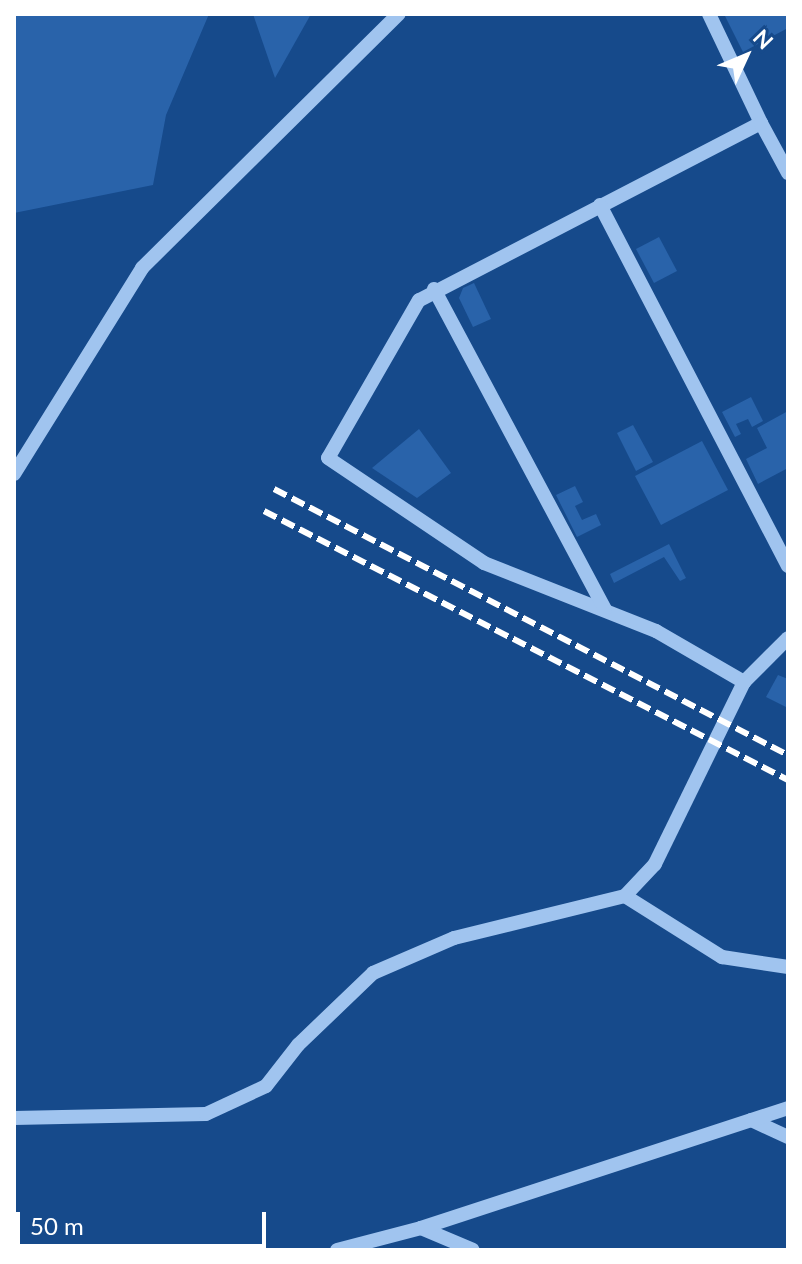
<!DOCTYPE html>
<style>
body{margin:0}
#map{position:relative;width:802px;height:1264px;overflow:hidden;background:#164a8b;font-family:Lato,sans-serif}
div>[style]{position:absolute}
.green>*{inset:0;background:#2963aa}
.minor>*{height:14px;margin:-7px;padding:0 7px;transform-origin:7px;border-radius:7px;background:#a0c4ef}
.rail>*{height:6px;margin-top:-3px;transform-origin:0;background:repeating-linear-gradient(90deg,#fff 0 14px,transparent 0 20px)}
span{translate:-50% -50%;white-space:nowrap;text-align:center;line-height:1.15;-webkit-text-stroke:6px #164a8b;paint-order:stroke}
.frame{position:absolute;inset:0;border:16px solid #fff;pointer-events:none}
.north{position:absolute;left:706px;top:16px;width:80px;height:80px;-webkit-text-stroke:6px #164a8b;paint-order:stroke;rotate:46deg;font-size:22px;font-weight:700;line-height:32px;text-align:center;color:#fff}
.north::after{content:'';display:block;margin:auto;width:28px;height:36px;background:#fff;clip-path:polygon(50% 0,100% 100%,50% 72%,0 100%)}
.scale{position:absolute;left:16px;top:1212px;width:250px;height:36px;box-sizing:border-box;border:4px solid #fff;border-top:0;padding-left:10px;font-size:24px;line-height:28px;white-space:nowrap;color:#fff;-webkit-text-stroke:6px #164a8b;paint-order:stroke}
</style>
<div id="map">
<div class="green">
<i style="clip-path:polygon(14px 14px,209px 14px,166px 115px,153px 185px,14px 213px)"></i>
<i style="clip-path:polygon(253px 14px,311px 14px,275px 78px)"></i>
<i style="clip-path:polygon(724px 14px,788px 14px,788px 28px,743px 52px)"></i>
<i style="clip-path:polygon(659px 237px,677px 271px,654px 283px,636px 249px)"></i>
<i style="clip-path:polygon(474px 283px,491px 319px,473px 327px,459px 298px,463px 288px)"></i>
<i style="clip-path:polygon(751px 397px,763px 421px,752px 427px,748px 419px,736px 424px,741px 434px,735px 437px,722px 412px)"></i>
<i style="clip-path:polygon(788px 411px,788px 468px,758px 484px,746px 459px,767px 448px,757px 428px)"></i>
<i style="clip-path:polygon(633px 425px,653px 462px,636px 471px,617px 433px)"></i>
<i style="clip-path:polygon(419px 429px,451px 473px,417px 498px,372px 468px)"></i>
<i style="clip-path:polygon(702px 441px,728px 490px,661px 525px,635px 476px)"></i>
<i style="clip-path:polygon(575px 486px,583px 502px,575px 506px,582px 520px,596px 514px,601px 525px,577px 537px,556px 495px)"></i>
<i style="clip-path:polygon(669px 544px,686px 578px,680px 581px,664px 557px,614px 583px,610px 574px)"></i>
<i style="clip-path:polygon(778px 675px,788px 679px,788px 708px,766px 697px)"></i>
</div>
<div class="minor">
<i style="left:709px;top:14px;width:121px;rotate:64.5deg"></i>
<i style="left:761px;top:123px;width:385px;rotate:152.6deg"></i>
<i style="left:419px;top:300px;width:182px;rotate:119.9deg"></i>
<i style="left:328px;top:458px;width:188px;rotate:33.9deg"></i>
<i style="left:484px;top:563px;width:185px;rotate:21.6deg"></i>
<i style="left:656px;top:631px;width:102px;rotate:30.1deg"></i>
<i style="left:744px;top:682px;width:62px;rotate:-45deg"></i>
<i style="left:761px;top:123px;width:57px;rotate:61.6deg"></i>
<i style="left:600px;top:205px;width:407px;rotate:62.5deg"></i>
<i style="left:434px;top:289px;width:363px;rotate:61.9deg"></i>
<i style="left:14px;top:474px;width:243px;rotate:-58.1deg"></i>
<i style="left:142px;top:268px;width:361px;rotate:-44.7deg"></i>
<i style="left:744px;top:682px;width:203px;rotate:116.1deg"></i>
<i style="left:655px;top:864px;width:44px;rotate:133.2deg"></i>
<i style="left:625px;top:896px;width:115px;rotate:32.2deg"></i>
<i style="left:722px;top:957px;width:67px;rotate:8.6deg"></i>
<i style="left:14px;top:1118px;width:192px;rotate:-1.2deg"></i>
<i style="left:206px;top:1114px;width:66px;rotate:-25deg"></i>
<i style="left:266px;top:1086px;width:52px;rotate:-52deg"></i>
<i style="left:298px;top:1045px;width:104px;rotate:-43.8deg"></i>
<i style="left:373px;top:973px;width:88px;rotate:-23.4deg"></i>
<i style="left:454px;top:938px;width:176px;rotate:-13.8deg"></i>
<i style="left:751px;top:1120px;width:41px;rotate:24.7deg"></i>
<i style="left:421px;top:1228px;width:56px;rotate:22.9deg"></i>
<i style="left:337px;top:1250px;width:87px;rotate:-14.7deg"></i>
<i style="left:421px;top:1228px;width:386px;rotate:-18.1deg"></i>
</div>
<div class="rail">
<i style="left:274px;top:489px;width:579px;rotate:27.36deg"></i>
<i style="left:264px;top:511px;width:589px;rotate:27.17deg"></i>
</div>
<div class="frame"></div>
<div class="north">N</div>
<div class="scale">50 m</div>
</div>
